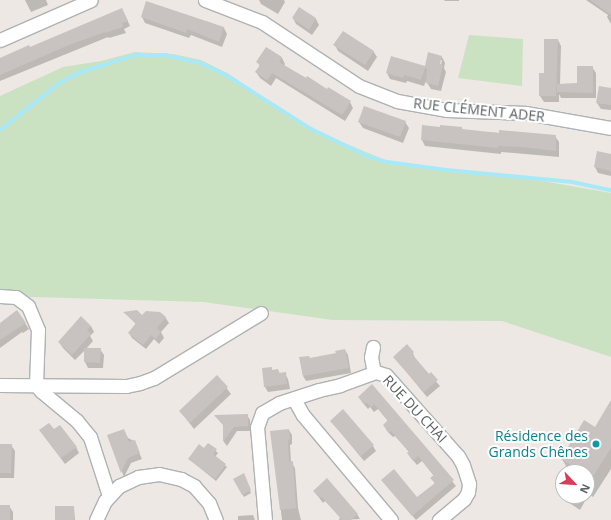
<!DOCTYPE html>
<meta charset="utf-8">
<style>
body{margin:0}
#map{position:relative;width:611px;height:520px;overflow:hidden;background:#ede8e3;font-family:"Open Sans",sans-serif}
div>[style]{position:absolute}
.green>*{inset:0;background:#cae2c2}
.shadow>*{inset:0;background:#0003}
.stream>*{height:4px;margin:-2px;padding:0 2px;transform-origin:2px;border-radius:2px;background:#a9e9f7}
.building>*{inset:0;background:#c8c3c0}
.roads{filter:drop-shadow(1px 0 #afb2b4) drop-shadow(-1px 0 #afb2b4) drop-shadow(0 1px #afb2b4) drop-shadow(0 -1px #afb2b4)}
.street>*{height:13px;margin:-6.5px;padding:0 6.5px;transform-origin:6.5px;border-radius:6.5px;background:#fff}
.dots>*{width:11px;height:11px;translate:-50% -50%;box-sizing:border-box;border:2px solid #fff;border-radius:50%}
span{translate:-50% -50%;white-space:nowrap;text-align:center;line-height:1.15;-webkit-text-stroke:4px #fff;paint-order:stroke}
.street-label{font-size:14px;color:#5b6062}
.culture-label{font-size:14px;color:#0d838f}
.right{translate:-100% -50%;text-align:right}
.north{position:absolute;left:555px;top:464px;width:40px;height:40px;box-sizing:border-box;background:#fff;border:1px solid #bdbfc0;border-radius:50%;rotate:115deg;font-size:11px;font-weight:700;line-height:16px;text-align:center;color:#5b6062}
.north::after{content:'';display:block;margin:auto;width:14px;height:18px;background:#d93d5a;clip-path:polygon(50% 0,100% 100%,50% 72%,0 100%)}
</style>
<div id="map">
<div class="green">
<i style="clip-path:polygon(469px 35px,523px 39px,522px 86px,458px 78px)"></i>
<i style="clip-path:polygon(135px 52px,173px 54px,201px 60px,229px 74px,305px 127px,395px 164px,503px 174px,611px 193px,611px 357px,502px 321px,333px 320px,203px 302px,0 296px,0 96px,63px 67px,101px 61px)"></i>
</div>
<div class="shadow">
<i style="clip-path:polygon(25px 0,46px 0,48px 5px,31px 12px)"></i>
<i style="clip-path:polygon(259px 0,284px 0,285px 2px,278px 14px,261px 4px)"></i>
<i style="clip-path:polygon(444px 0,459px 0,459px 1px,445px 1px)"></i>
<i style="clip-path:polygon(586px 0,611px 0,611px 24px,607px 17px,608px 15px)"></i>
<i style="clip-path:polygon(125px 15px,130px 26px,124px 29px,126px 33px,109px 38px,108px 37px,0 81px,0 59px)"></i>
<i style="clip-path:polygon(142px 17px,205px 22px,206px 21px,224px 28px,227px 34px,222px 47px,191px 35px,189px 38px,145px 23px)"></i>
<i style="clip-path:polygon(293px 18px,316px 19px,319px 25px,312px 35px,296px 24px)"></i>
<i style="clip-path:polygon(558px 40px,561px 46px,560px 85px,578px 84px,592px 67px,596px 73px,596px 98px,561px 98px,559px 94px,559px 102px,544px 102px,540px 96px)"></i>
<i style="clip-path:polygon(335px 45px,373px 51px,377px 57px,368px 71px,338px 51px)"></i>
<i style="clip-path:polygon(267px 48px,282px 58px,285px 64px,284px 66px,350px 102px,353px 108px,345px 121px,276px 78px,271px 86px,260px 78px,256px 72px,260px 67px,258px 62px)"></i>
<i style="clip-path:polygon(evenodd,442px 57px,445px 63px,444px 68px,446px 72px,441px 91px,431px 89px,426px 81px,424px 86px,407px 81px,406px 83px,390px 79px,387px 73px,426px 67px,442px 57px,440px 60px,442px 60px,440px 69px,438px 69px,440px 60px)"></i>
<i style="clip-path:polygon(611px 89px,611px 110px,601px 109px,597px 103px)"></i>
<i style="clip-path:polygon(359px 122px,405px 122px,409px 128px,403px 143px,363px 128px)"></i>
<i style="clip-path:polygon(462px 128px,463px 131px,555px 136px,559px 142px,559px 157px,501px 152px,501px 154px,425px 146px,422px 140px)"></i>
<i style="clip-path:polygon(611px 155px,611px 176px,598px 173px,595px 167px)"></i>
<i style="clip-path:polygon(17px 311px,29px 329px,23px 333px,22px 332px,0 348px,0 324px)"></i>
<i style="clip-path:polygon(125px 313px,142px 317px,165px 317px,169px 323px,161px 332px,164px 338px,159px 344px,154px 339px,146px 349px,132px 338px,129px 333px,136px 324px)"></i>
<i style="clip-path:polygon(91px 326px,94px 332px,90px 336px,93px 341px,86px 349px,100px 349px,104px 355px,103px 368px,88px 368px,85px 362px,85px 350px,75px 360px,63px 348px,59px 342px)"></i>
<i style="clip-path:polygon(345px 350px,348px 355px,351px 373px,306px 381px,303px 376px,300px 358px,310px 359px,337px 354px)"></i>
<i style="clip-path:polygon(413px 353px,415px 359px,440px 386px,427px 397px,394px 357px)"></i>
<i style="clip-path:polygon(271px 368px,273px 371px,278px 370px,280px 374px,285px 374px,288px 379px,290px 389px,268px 392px,265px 387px,263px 369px)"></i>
<i style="clip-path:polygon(217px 376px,231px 394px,194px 429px,180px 411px)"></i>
<i style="clip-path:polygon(372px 385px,456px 486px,416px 520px,386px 485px,417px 498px,435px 484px,432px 478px,434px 476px,422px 461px,417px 465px,411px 458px,409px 452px,395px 436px,393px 437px,387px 431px,384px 425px,388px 421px,378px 409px,374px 412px,370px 407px,368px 409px,362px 402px,359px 397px)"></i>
<i style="clip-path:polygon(247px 415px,250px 420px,251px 431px,237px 431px,227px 446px,224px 442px,224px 426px,215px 416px)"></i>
<i style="clip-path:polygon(611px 415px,611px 469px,593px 497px,589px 494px,580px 510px,565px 500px,558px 489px,563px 480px,563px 496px,587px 496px,587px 472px,568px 472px,569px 471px,562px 459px)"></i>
<i style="clip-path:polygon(331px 421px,373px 446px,376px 451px,364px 461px)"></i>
<i style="clip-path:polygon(54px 430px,76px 447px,79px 453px,65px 464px,44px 436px)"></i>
<i style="clip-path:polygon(124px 430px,128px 438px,134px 441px,142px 459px,131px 463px,124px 477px,108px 436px)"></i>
<i style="clip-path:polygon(289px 430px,292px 435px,292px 444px,290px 445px,291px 462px,295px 468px,298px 508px,301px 520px,282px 520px,275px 458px)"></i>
<i style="clip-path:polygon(208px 444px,218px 453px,215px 457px,227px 467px,216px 481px,189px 459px,205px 449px)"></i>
<i style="clip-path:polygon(0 445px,11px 445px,15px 451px,14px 478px,0 478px)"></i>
<i style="clip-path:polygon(245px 477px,251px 493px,244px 497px,234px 479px)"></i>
<i style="clip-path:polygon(314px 491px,357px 514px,360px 519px,339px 520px,340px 517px,325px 501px,323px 503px)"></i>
<i style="clip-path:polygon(0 506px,9px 506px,13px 512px,13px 520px,0 520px)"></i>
<i style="clip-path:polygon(74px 507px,75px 520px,56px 520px)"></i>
<i style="clip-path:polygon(253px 515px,255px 520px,238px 520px,238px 516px)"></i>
</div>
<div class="stream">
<i style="left:0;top:130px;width:75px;rotate:-38.5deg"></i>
<i style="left:59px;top:83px;width:25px;rotate:-27deg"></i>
<i style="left:81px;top:72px;width:57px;rotate:-17.5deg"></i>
<i style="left:135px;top:55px;width:30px"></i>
<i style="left:165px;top:55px;width:36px;rotate:13deg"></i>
<i style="left:200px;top:63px;width:29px;rotate:25deg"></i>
<i style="left:226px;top:75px;width:101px;rotate:32.4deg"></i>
<i style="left:311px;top:129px;width:62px;rotate:25.7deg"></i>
<i style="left:367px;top:156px;width:21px;rotate:17deg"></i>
<i style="left:387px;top:162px;width:60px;rotate:7.7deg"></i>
<i style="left:446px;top:170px;width:127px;rotate:5.4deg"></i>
<i style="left:572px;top:182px;width:40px;rotate:12deg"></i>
</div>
<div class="building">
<i style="clip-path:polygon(590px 0,611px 0,611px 15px)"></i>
<i style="clip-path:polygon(146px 1px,224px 27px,219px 42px,187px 29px,186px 33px,141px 17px)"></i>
<i style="clip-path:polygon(299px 7px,316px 18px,309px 30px,292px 18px)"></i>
<i style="clip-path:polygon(122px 8px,128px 21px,122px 23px,123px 27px,105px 33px,105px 32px,69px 45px,0 75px,0 58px,29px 45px,30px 47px)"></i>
<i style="clip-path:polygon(343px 31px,374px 51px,365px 65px,333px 45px)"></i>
<i style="clip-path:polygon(544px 39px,558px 39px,556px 96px,539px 96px,539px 73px,544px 73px)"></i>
<i style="clip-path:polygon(266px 47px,282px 57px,279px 62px,306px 78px,307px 76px,327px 89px,328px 87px,351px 101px,342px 115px,272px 73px,267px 80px,255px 72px,260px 65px,256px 62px)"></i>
<i style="clip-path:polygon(428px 52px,442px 56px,440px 64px,443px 65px,438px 86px,426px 83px,427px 69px,425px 68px,421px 80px,404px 75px,403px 78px,386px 73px,391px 56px,425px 66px)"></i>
<i style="clip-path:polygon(577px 66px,593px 66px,593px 93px,557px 92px,557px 84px,577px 83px)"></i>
<i style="clip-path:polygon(599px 86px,611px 88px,611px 105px,596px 103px)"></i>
<i style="clip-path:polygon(364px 106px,406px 121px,400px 137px,358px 122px)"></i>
<i style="clip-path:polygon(422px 125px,440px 127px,440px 125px,462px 127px,462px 129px,499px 133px,499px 130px,556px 135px,556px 151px,522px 147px,498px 146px,498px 148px,421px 140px)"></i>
<i style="clip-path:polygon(597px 151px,611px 154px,611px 171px,594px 167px)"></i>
<i style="clip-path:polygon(17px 310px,26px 323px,0 340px,0 323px)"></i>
<i style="clip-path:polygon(137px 310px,142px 315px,146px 311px,160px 312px,166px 317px,157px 328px,161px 332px,156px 339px,151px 335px,143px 345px,128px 333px,136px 323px,123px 312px)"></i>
<i style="clip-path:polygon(81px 316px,91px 326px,87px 330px,91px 334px,72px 355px,58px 342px)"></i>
<i style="clip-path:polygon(407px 344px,414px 352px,412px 354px,429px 374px,431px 372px,438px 380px,424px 392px,393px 357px)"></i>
<i style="clip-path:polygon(84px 348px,101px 348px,100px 363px,84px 362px)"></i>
<i style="clip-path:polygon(345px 349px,349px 368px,303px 376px,299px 357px,309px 356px,310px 358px,336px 353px,335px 351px)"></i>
<i style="clip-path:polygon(272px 367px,272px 370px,278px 369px,279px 373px,286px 372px,287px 384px,264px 387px,262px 368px)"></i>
<i style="clip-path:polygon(217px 375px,228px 387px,190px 423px,179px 411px)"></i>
<i style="clip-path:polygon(372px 384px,454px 480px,412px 516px,381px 480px,394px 469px,417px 497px,435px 483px,430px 478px,434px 475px,418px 456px,413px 461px,407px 453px,409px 451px,391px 431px,389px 433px,383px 425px,388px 420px,374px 404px,371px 407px,367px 403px,365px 404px,358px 397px)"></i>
<i style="clip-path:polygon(611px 400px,611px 448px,587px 486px,587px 472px,567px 472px,571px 465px,561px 459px,584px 420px,595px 427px)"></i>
<i style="clip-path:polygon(343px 409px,374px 445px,361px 456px,330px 421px)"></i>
<i style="clip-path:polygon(248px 414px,248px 426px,234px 427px,223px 442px,223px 424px,214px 415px)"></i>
<i style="clip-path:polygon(49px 423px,54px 429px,60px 425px,77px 447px,61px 458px,39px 430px)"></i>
<i style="clip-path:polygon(124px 429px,129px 442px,135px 440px,140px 453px,128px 458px,121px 473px,107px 435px)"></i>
<i style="clip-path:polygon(289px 429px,290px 439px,288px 440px,289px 462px,293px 461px,296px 508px,280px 510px,270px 431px)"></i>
<i style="clip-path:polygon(208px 443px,217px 449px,213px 454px,226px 464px,215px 479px,188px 459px,199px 444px,204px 448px)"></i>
<i style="clip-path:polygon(0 444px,12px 444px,11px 473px,0 473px)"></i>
<i style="clip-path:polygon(244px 473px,251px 490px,242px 495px,233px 479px)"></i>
<i style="clip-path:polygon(327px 478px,358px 514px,351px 520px,342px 520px,322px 497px,320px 498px,313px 491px)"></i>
<i style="clip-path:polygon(0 505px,10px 505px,10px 520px,0 520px)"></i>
<i style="clip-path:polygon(55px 506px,74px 506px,74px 520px,55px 520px)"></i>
</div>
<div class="roads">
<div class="street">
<i style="left:205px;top:0;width:61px;rotate:21.1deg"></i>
<i style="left:262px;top:22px;width:116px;rotate:33.4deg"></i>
<i style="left:359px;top:86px;width:41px;rotate:21.5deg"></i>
<i style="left:397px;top:101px;width:51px;rotate:10.2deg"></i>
<i style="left:447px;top:110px;width:79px;rotate:2.2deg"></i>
<i style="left:526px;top:113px;width:86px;rotate:10deg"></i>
<i style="left:0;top:40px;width:99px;rotate:-23.7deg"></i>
<i style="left:0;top:296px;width:16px;rotate:4deg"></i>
<i style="left:16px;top:297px;width:15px;rotate:37deg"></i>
<i style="left:28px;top:306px;width:26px;rotate:67deg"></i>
<i style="left:38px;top:330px;width:55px;rotate:92.1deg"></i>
<i style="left:36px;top:385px;width:8px;rotate:50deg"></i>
<i style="left:41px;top:391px;width:47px;rotate:39.8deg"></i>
<i style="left:77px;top:421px;width:21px;rotate:51deg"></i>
<i style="left:90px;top:437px;width:62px;rotate:72.1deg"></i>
<i style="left:373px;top:347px;width:10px;rotate:101deg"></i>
<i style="left:371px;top:357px;width:15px;rotate:79deg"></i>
<i style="left:0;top:385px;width:126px;rotate:0.5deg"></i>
<i style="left:126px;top:386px;width:14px;rotate:-12deg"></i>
<i style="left:140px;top:383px;width:15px;rotate:-20deg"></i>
<i style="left:154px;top:378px;width:125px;rotate:-31.3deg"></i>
<i style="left:294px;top:399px;width:18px;rotate:61deg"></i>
<i style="left:303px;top:415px;width:137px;rotate:50deg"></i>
<i style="left:96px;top:520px;width:21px;rotate:-65deg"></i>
<i style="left:105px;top:501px;width:21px;rotate:-47deg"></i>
<i style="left:119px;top:486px;width:21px;rotate:-25deg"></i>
<i style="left:138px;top:477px;width:21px;rotate:-8deg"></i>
<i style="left:159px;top:474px;width:23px;rotate:13deg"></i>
<i style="left:181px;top:479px;width:15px;rotate:28deg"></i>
<i style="left:194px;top:486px;width:23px;rotate:49deg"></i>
<i style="left:209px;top:503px;width:18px;rotate:68deg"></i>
<i style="left:265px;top:520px;width:93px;rotate:-94.9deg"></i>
<i style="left:257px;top:427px;width:15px;rotate:-70deg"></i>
<i style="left:262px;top:413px;width:20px;rotate:-30deg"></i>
<i style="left:279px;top:403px;width:42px;rotate:-18deg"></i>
<i style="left:319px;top:390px;width:22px;rotate:-13deg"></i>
<i style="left:340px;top:385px;width:38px;rotate:-20deg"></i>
<i style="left:376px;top:372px;width:10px;rotate:17deg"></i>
<i style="left:386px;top:375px;width:108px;rotate:48.4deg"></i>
<i style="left:458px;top:456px;width:10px;rotate:61deg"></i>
<i style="left:463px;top:465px;width:20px;rotate:72deg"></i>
<i style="left:469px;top:484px;width:8px;rotate:97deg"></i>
<i style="left:468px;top:492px;width:8px;rotate:120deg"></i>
<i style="left:464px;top:499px;width:33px;rotate:140deg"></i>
</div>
</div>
<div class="dots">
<i style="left:596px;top:444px;background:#0f9aa8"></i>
</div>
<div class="street-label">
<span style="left:479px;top:110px;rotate:6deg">RUE CLÉMENT ADER</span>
<span style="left:415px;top:409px;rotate:47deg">RUE DU CHAI</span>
</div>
<div class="culture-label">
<span class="right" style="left:588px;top:444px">Résidence des<br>Grands Chênes</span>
</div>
<div class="north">N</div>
</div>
